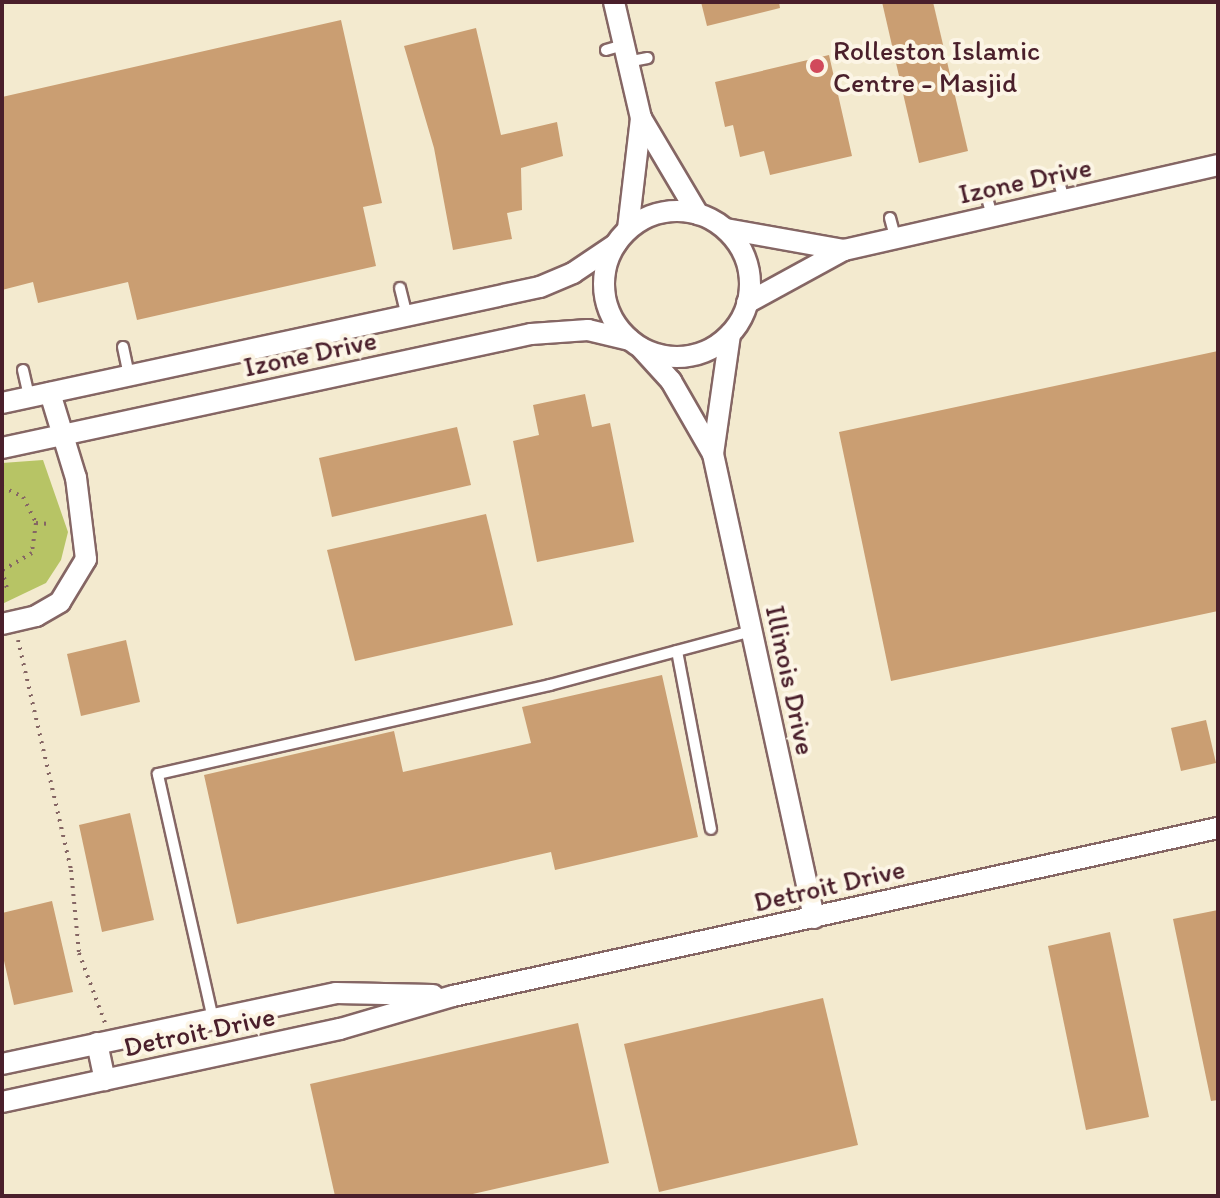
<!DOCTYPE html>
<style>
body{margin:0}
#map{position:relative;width:1220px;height:1198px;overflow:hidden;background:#f3eacf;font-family:Itim,sans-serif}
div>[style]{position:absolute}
.green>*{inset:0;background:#b7c465}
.building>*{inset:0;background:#ca9e72}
.path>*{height:4px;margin-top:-2px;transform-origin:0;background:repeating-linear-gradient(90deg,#856664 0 2px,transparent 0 8px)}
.roads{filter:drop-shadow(2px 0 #856664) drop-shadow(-2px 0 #856664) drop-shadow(0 2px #856664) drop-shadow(0 -2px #856664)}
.service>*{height:10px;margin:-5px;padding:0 5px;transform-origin:5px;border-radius:5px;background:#fff}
.minor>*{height:20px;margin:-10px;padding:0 10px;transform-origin:10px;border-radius:10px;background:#fff}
.minor>.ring{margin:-10px;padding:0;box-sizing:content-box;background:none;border:20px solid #fff;border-radius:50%}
.dots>*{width:22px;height:22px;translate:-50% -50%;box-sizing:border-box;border:4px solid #fcf5e5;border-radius:50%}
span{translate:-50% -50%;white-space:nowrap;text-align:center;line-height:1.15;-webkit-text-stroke:8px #fcf5e5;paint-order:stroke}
.poi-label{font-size:28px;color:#4a1f2b}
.left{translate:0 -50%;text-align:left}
.street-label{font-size:28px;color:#4a1f2b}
.frame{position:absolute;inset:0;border:4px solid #4a1f2b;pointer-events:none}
</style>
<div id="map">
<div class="green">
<i style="clip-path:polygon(43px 460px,68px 532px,61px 560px,46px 583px,2px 604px,2px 463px)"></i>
</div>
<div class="building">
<i style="clip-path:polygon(701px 2px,779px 2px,780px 8px,707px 26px)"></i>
<i style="clip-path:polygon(882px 2px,933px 2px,968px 151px,919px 163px)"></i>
<i style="clip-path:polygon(341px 20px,382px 203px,363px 207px,376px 266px,137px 320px,128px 282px,38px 303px,33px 282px,2px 290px,2px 97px)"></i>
<i style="clip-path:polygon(476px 28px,501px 135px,557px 122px,563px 156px,521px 168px,522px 210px,507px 213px,512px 239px,453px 250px,434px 148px,404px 46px)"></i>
<i style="clip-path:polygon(829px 55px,852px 156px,770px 175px,764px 151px,740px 157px,733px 125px,725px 127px,715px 82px)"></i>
<i style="clip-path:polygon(1218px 351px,1218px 611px,891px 681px,839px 432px)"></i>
<i style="clip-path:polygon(585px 394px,592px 427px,610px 423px,634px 542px,537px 562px,513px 441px,539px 435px,533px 405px)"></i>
<i style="clip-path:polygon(457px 427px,471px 485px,332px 517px,319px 458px)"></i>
<i style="clip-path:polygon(486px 514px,513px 625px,355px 661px,327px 550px)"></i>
<i style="clip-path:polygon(126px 640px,140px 702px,81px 716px,67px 654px)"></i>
<i style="clip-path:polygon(662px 675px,698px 837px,555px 870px,551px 852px,237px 924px,204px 775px,394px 731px,403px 772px,531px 743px,522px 707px)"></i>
<i style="clip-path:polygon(1206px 720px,1216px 763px,1181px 771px,1171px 728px)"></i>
<i style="clip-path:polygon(130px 813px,154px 920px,102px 932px,79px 825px)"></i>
<i style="clip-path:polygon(52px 901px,73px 992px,14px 1005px,2px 952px,2px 913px)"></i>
<i style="clip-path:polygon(1218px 910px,1218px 1100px,1211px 1101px,1173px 919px)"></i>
<i style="clip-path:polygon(1110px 932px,1149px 1117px,1086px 1130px,1048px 946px)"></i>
<i style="clip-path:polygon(823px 998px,858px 1145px,659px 1192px,624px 1044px)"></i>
<i style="clip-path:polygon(578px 1023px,609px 1163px,464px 1196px,335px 1196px,310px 1084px)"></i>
</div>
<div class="path">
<i style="left:2px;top:487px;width:23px;rotate:25deg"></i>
<i style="left:23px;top:497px;width:29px;rotate:63deg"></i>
<i style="left:36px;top:523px;width:30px;rotate:98deg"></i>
<i style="left:32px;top:553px;width:34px;rotate:150deg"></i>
<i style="left:2px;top:570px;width:20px;rotate:75deg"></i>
<i style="left:36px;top:523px;width:14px;rotate:4deg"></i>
<i style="left:18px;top:640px;width:236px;rotate:77deg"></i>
<i style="left:71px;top:870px;width:83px;rotate:84.5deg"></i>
<i style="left:79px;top:953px;width:75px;rotate:69.6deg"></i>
</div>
<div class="roads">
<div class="service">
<i style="left:606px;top:50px;width:18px;rotate:-16deg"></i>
<i style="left:627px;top:62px;width:21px;rotate:-11deg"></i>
<i style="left:1059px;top:182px;width:19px;rotate:74deg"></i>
<i style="left:987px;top:198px;width:19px;rotate:74deg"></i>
<i style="left:890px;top:218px;width:20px;rotate:75deg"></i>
<i style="left:400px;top:288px;width:29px;rotate:76deg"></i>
<i style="left:123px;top:347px;width:30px;rotate:78deg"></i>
<i style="left:23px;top:370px;width:28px;rotate:77deg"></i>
<i style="left:677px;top:651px;width:181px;rotate:79.2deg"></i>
<i style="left:213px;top:1019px;width:251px;rotate:-102.7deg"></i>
<i style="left:158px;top:774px;width:402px;rotate:-12.8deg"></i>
<i style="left:550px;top:685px;width:209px;rotate:-15deg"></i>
</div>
<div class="minor">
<i style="left:614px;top:2px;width:119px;rotate:76.9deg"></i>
<i style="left:641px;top:118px;width:112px;rotate:59.3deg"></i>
<i class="ring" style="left:604px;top:211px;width:126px;height:126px"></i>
<i style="left:628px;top:229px;width:112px;rotate:-83.3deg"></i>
<i style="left:726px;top:229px;width:120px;rotate:10.1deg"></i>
<i style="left:747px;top:303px;width:111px;rotate:-28.7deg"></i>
<i style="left:844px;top:250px;width:384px;rotate:-12.8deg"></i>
<i style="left:641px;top:348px;width:45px;rotate:47.7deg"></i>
<i style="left:671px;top:381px;width:84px;rotate:60.1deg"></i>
<i style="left:713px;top:454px;width:475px;rotate:77.7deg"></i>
<i style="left:2px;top:403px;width:550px;rotate:-12.17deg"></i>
<i style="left:540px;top:287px;width:36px;rotate:-23deg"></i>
<i style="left:573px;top:273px;width:52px;rotate:-34deg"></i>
<i style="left:2px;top:448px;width:541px;rotate:-12.16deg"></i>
<i style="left:531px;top:334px;width:57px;rotate:-4deg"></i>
<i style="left:588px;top:330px;width:43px;rotate:13.4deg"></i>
<i style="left:713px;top:454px;width:121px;rotate:-81.9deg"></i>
<i style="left:2px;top:624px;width:35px;rotate:-13deg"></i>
<i style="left:36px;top:616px;width:28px;rotate:-30deg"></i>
<i style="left:60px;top:602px;width:50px;rotate:-58.8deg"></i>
<i style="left:86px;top:559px;width:82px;rotate:-97deg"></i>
<i style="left:76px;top:478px;width:89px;rotate:-107deg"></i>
<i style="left:97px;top:1043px;width:38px;rotate:78deg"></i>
<i style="left:2px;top:1064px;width:341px;rotate:-12deg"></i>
<i style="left:336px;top:993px;width:97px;rotate:1.2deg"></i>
<i style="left:2px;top:1102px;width:346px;rotate:-12.2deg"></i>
<i style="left:340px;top:1029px;width:118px;rotate:-16.3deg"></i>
<i style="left:453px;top:996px;width:783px;rotate:-12.39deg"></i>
</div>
</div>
<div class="dots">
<i style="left:817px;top:66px;background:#d1495b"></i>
</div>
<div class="poi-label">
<span class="left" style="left:833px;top:66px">Rolleston Islamic<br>Centre - Masjid</span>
</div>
<div class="street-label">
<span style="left:1025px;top:180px;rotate:-12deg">Izone Drive</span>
<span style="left:310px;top:353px;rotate:-12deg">Izone Drive</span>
<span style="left:791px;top:680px;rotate:78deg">Illinois Drive</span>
<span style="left:829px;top:885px;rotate:-13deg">Detroit Drive</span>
<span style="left:199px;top:1031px;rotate:-12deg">Detroit Drive</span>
</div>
<div class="frame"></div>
</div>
